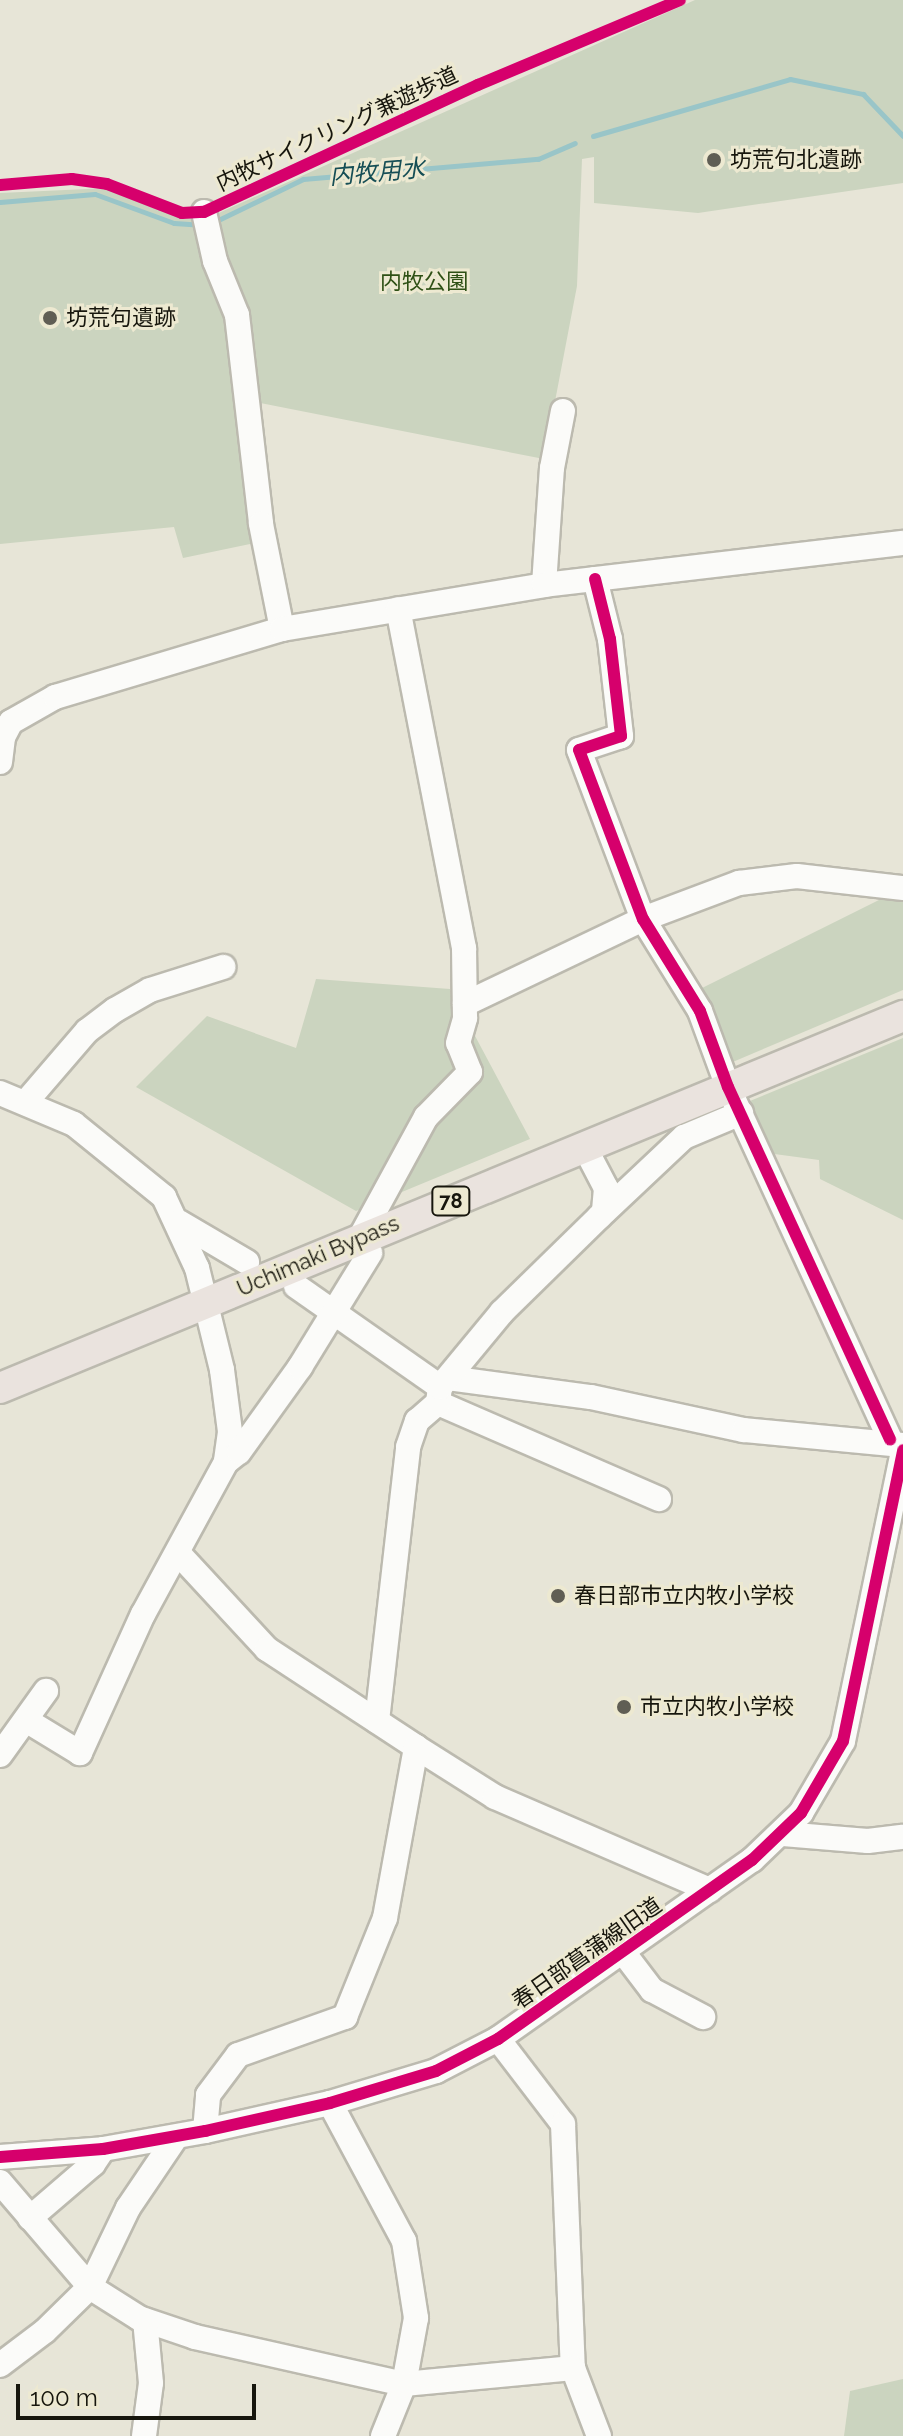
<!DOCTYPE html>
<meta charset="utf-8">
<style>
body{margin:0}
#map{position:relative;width:903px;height:2436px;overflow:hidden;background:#e7e5d7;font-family:Raleway,"Noto Sans JP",sans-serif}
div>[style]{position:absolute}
.green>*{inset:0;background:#cbd4bf}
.stream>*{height:5px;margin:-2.5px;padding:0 2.5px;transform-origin:2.5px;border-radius:2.5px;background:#99c5c8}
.roads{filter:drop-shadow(2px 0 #bcbaaf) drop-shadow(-2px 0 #bcbaaf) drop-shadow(0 2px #bcbaaf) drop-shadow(0 -2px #bcbaaf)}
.minor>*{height:24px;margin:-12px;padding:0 12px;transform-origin:12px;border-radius:12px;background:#fbfbf9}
.major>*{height:30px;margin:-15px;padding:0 15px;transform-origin:15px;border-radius:15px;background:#eae3de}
.cycleway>*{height:12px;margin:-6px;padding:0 6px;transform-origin:6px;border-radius:6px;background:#d6006c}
.dots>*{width:22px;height:22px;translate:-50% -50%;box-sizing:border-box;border:4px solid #ede9d1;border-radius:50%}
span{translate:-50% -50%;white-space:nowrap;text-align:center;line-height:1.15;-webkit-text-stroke:6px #ede9d1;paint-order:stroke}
.shield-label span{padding:2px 6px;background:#ede9d1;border:2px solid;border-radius:6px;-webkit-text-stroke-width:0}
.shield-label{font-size:20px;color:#17160d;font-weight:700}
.street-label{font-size:22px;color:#17160d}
.poi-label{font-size:22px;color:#17160d}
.left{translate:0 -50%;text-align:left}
.park-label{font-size:22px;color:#2e5015}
.water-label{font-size:24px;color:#164e55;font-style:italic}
.scale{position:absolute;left:16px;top:2384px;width:240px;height:36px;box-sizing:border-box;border:4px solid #17160d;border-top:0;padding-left:10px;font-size:24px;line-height:28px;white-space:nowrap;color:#17160d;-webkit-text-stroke:6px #ede9d1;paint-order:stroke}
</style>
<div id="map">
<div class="green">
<i style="clip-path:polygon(695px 0,903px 0,903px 183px,698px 213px,594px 203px,594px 157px,582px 159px,577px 286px,544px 459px,250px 401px,265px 541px,183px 558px,174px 527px,0 544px,0 193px,109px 188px,180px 218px,212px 216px)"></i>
<i style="clip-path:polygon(893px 893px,903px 895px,903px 990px,728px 1064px,698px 990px)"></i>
<i style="clip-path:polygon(316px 979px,450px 989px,530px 1139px,356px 1211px,136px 1087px,207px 1016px,296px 1048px)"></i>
<i style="clip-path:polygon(903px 1038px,903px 1220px,820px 1179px,819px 1160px,767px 1153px,745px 1103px)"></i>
<i style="clip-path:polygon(903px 2379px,903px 2436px,844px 2436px,850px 2391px)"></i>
</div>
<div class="stream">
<i style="left:593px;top:136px;width:205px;rotate:-16.1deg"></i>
<i style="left:790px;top:79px;width:75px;rotate:11.6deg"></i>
<i style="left:863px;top:94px;width:58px;rotate:46.4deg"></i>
<i style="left:0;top:202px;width:95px;rotate:-4.8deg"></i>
<i style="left:95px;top:194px;width:84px;rotate:20.2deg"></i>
<i style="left:174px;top:223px;width:26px;rotate:4deg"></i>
<i style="left:214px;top:222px;width:99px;rotate:-25.8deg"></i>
<i style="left:303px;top:179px;width:236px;rotate:-4.9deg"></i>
<i style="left:538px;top:159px;width:40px;rotate:-23.4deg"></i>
</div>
<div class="roads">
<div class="minor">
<i style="left:204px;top:212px;width:50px;rotate:77.3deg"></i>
<i style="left:215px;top:261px;width:58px;rotate:67.8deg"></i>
<i style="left:237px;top:315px;width:210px;rotate:83.4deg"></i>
<i style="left:261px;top:524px;width:107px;rotate:78.7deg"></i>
<i style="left:595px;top:579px;width:62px;rotate:76deg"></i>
<i style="left:610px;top:639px;width:98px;rotate:83.5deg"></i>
<i style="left:621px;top:736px;width:44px;rotate:161.6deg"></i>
<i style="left:579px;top:750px;width:181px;rotate:69.3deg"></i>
<i style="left:643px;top:919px;width:108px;rotate:58.2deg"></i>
<i style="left:700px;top:1011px;width:81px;rotate:69.8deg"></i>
<i style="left:728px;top:1087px;width:388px;rotate:65.3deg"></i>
<i style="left:544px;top:585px;width:117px;rotate:-86.1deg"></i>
<i style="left:552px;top:468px;width:58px;rotate:-79.1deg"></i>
<i style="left:0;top:762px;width:25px;rotate:-83deg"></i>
<i style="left:3px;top:737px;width:17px;rotate:-62deg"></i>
<i style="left:11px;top:722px;width:51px;rotate:-29.6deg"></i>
<i style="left:55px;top:697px;width:237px;rotate:-16.7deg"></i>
<i style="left:282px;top:629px;width:266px;rotate:-9.5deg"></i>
<i style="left:544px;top:585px;width:361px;rotate:-6.7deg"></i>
<i style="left:465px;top:1004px;width:197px;rotate:-25.5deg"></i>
<i style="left:643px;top:919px;width:103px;rotate:-20.6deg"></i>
<i style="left:739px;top:883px;width:58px;rotate:-6.9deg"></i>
<i style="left:797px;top:876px;width:107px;rotate:6.5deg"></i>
<i style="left:0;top:1093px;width:80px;rotate:22.7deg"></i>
<i style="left:74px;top:1124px;width:116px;rotate:39deg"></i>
<i style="left:164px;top:1197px;width:78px;rotate:65.1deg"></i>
<i style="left:197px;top:1268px;width:105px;rotate:76.2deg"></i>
<i style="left:222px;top:1370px;width:63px;rotate:82.6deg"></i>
<i style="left:230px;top:1432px;width:30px;rotate:98deg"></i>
<i style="left:226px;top:1462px;width:173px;rotate:118.6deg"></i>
<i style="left:143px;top:1614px;width:153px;rotate:114.4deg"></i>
<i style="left:80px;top:1753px;width:63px;rotate:-148.6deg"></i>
<i style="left:25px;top:1103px;width:95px;rotate:-49.3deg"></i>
<i style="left:87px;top:1031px;width:35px;rotate:-37deg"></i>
<i style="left:115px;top:1010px;width:40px;rotate:-29.7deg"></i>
<i style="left:150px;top:990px;width:77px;rotate:-17.5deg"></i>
<i style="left:584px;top:1146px;width:47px;rotate:62.4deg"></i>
<i style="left:606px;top:1188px;width:24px;rotate:95deg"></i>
<i style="left:179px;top:1222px;width:79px;rotate:30.5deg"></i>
<i style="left:360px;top:1238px;width:138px;rotate:-61.4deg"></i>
<i style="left:426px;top:1117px;width:63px;rotate:-45.6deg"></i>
<i style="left:470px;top:1072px;width:31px;rotate:-112deg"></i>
<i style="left:458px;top:1043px;width:26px;rotate:-74deg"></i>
<i style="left:465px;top:1018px;width:70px;rotate:-90.8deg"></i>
<i style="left:464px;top:948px;width:345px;rotate:-101deg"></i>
<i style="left:296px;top:1286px;width:176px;rotate:35deg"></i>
<i style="left:448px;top:1378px;width:144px;rotate:7.6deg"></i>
<i style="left:591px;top:1397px;width:157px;rotate:12.2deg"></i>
<i style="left:744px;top:1430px;width:160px;rotate:5.4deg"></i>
<i style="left:438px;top:1403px;width:241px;rotate:23.5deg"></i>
<i style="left:226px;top:1462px;width:16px;rotate:-38deg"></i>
<i style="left:239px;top:1452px;width:105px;rotate:-54.3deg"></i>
<i style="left:300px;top:1367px;width:134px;rotate:-58.4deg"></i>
<i style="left:178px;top:1553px;width:131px;rotate:47.2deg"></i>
<i style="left:267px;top:1649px;width:178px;rotate:33.3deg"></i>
<i style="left:416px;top:1747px;width:93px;rotate:32.3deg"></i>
<i style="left:495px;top:1797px;width:234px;rotate:23.4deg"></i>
<i style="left:377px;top:1721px;width:276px;rotate:-83.5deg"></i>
<i style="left:408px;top:1447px;width:28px;rotate:-71deg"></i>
<i style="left:417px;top:1421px;width:28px;rotate:-41deg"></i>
<i style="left:438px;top:1403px;width:16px;rotate:-83deg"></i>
<i style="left:440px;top:1387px;width:97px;rotate:-50.4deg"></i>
<i style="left:502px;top:1312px;width:136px;rotate:-44.4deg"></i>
<i style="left:599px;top:1217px;width:117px;rotate:-43.3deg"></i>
<i style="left:684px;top:1137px;width:62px;rotate:-22.8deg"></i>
<i style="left:0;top:1755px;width:79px;rotate:-54.3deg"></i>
<i style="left:783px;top:1834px;width:85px;rotate:4.7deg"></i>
<i style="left:868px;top:1841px;width:35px;rotate:-7deg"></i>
<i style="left:623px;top:1952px;width:48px;rotate:52.7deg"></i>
<i style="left:652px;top:1990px;width:58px;rotate:27.9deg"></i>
<i style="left:498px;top:2039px;width:107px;rotate:52.6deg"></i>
<i style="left:563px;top:2124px;width:244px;rotate:87.7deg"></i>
<i style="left:330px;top:2103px;width:157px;rotate:61.8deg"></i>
<i style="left:404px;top:2241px;width:78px;rotate:81.1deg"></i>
<i style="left:416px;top:2318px;width:67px;rotate:100.3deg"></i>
<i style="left:404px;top:2384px;width:170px;rotate:-5.4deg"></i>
<i style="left:573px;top:2368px;width:73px;rotate:69.1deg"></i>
<i style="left:205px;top:2131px;width:36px;rotate:-85deg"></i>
<i style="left:208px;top:2095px;width:50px;rotate:-53.1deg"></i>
<i style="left:238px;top:2055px;width:114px;rotate:-19.6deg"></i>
<i style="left:345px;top:2017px;width:107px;rotate:-68deg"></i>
<i style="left:385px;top:1918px;width:174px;rotate:-79.7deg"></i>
<i style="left:0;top:2157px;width:103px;rotate:-4.4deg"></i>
<i style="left:103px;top:2149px;width:104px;rotate:-10deg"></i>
<i style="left:205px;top:2131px;width:128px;rotate:-12.6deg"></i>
<i style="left:330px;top:2103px;width:111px;rotate:-16.8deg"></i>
<i style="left:436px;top:2071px;width:70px;rotate:-27.3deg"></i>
<i style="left:498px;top:2039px;width:311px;rotate:-35.2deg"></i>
<i style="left:752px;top:1860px;width:68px;rotate:-43.8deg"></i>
<i style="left:801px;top:1813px;width:83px;rotate:-59.7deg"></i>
<i style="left:843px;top:1741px;width:297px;rotate:-78.3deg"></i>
<i style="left:0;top:2182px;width:138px;rotate:49.4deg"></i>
<i style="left:90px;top:2287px;width:58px;rotate:32.3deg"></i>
<i style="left:139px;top:2318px;width:59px;rotate:18.7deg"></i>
<i style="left:195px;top:2337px;width:214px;rotate:12.7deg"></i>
<i style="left:404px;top:2384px;width:56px;rotate:112deg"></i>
<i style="left:30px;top:2218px;width:83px;rotate:-40.6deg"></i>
<i style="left:93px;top:2164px;width:18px;rotate:-56deg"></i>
<i style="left:0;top:2365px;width:56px;rotate:-37.1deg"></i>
<i style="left:45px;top:2331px;width:63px;rotate:-44.4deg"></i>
<i style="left:90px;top:2287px;width:88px;rotate:-64.3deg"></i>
<i style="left:128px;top:2208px;width:86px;rotate:-55.9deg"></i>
<i style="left:144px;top:2436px;width:53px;rotate:-82.5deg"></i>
<i style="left:151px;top:2383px;width:63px;rotate:-95.4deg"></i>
</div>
<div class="major">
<i style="left:0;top:1388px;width:977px;rotate:-22.39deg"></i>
</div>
</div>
<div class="cycleway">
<i style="left:0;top:185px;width:72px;rotate:-4.8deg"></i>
<i style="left:72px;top:179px;width:35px;rotate:8deg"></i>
<i style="left:107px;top:184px;width:80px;rotate:21.1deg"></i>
<i style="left:182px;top:213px;width:22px;rotate:-3deg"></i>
<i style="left:204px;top:212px;width:302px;rotate:-24.9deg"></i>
<i style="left:478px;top:85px;width:219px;rotate:-22.8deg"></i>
<i style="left:595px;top:579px;width:62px;rotate:76deg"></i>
<i style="left:610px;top:639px;width:98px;rotate:83.5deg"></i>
<i style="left:621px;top:736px;width:44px;rotate:161.6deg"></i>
<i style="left:579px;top:750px;width:181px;rotate:69.3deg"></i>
<i style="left:643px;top:919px;width:108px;rotate:58.2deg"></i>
<i style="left:700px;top:1011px;width:81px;rotate:69.8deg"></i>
<i style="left:728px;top:1087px;width:388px;rotate:65.3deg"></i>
<i style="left:0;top:2157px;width:103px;rotate:-4.4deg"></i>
<i style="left:103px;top:2149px;width:104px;rotate:-10deg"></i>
<i style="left:205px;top:2131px;width:128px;rotate:-12.6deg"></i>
<i style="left:330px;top:2103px;width:111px;rotate:-16.8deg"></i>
<i style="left:436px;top:2071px;width:70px;rotate:-27.3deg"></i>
<i style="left:498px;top:2039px;width:311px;rotate:-35.2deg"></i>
<i style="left:752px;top:1860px;width:68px;rotate:-43.8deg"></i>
<i style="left:801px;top:1813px;width:83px;rotate:-59.7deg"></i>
<i style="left:843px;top:1741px;width:297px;rotate:-78.3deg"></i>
</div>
<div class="dots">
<i style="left:714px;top:160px;background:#605e54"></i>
<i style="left:50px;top:318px;background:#605e54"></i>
<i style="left:558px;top:1596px;background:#605e54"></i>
<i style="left:624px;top:1707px;background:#605e54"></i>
</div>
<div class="shield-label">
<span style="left:451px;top:1201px">78</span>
</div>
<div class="street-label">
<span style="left:337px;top:129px;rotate:-25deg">内牧サイクリング兼遊歩道</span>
<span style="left:318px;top:1256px;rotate:-23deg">Uchimaki Bypass</span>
<span style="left:587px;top:1953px;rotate:-35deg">春日部菖蒲線旧道</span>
</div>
<div class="poi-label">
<span class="left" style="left:730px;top:160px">坊荒句北遺跡</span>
<span class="left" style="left:66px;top:318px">坊荒句遺跡</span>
<span class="left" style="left:574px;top:1596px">春日部市立内牧小学校</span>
<span class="left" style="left:640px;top:1707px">市立内牧小学校</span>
</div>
<div class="park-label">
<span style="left:424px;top:282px">内牧公園</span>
</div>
<div class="water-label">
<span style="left:377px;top:172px;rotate:-5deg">内牧用水</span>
</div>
<div class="scale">100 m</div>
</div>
